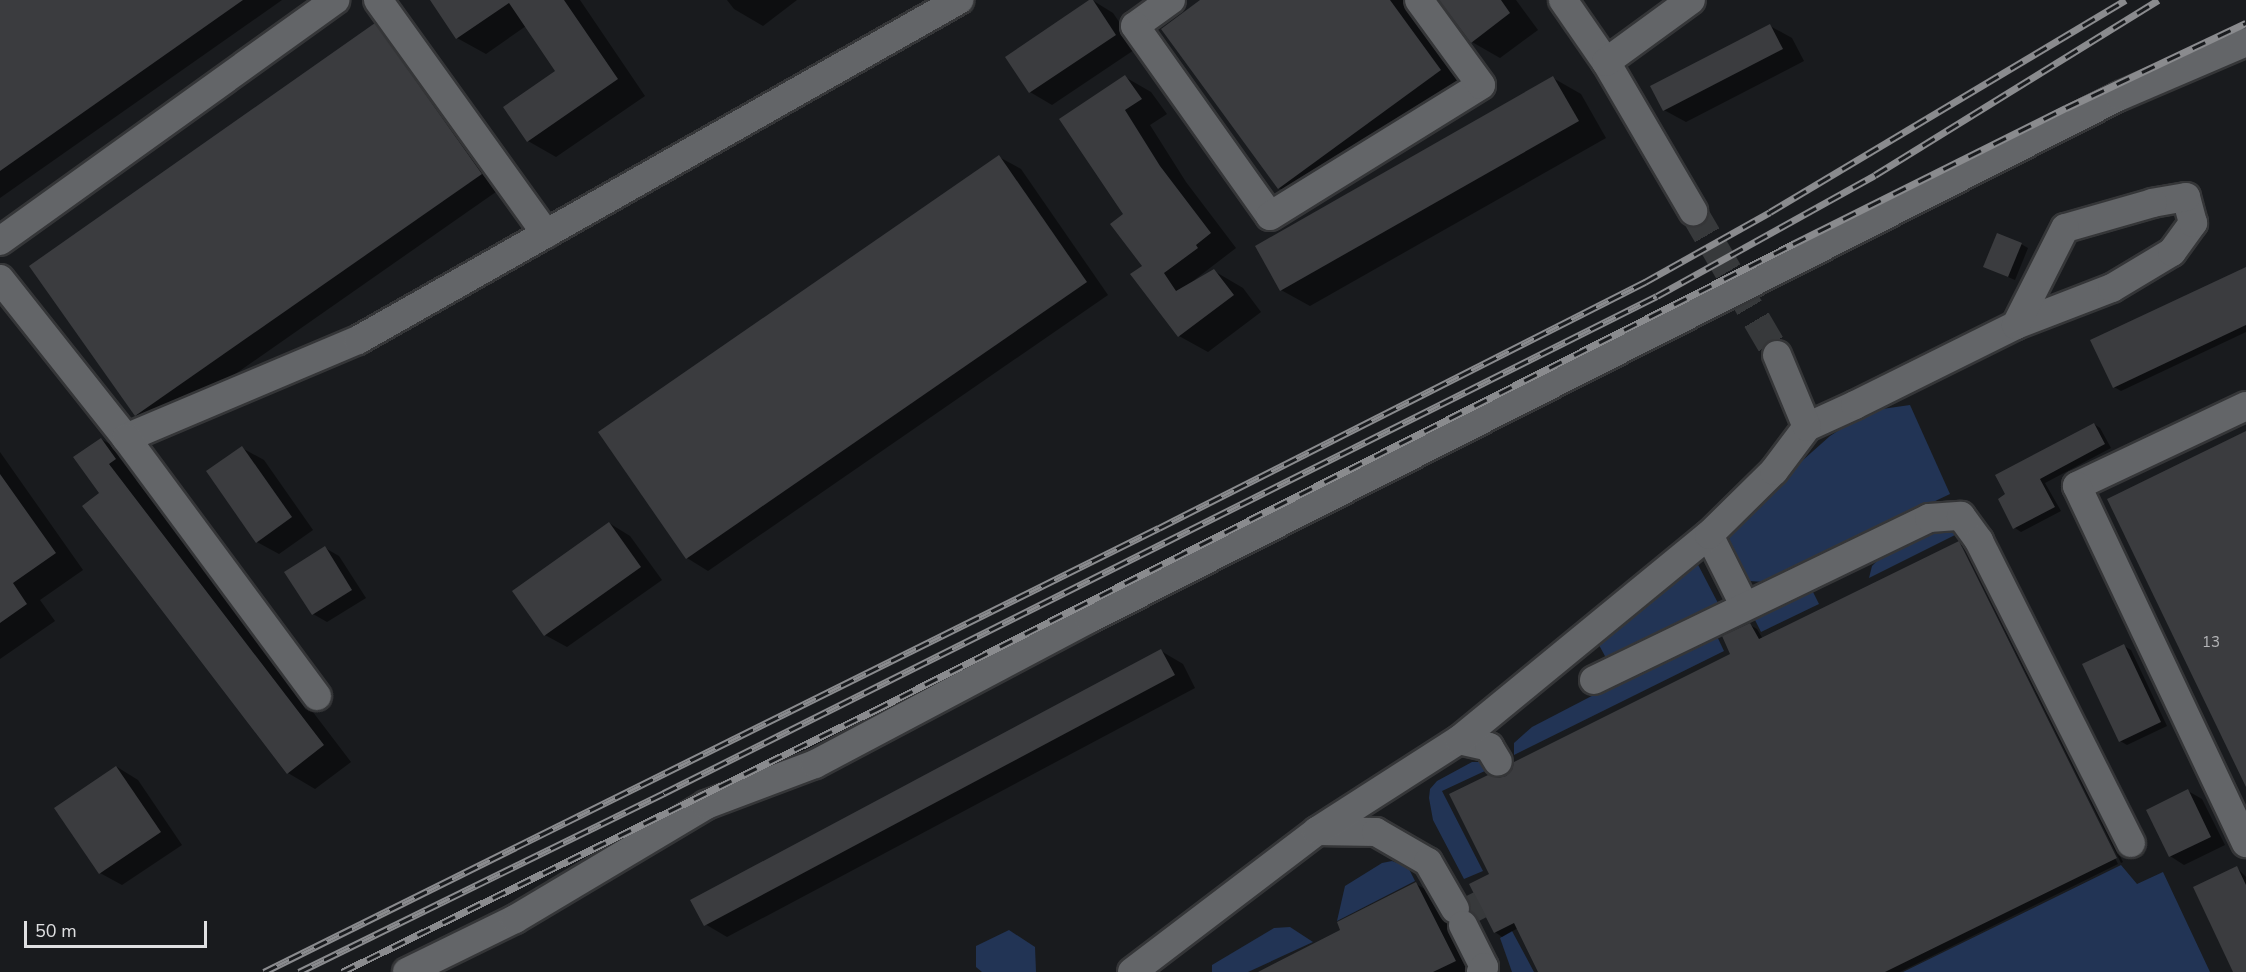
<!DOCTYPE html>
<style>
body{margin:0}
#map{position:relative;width:2246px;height:972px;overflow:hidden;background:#191b1e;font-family:"Nunito Sans",sans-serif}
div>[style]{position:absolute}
.green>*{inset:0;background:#223455}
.shadow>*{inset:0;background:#0007}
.building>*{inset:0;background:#3b3c3f}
.minor-tunnel>*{height:28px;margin-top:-14px;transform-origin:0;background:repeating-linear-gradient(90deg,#37393b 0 28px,transparent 0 42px)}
.roads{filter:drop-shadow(2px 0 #353638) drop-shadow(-2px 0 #353638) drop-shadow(0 2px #353638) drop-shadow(0 -2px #353638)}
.minor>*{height:28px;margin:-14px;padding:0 14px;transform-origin:14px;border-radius:14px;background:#636568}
.rail>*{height:7px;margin-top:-3.5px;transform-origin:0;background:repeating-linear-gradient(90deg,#191b1e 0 14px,#8a8b8e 0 28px);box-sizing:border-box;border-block:2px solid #8a8b8e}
span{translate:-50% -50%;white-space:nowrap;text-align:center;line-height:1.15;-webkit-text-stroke:6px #191b1e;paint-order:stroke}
.number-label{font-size:15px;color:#b6b7b9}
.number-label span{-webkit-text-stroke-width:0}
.scale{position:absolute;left:24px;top:921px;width:183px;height:27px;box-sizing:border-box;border:3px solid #dfe0e2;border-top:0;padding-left:8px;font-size:18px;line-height:21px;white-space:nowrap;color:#dfe0e2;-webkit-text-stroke:4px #191b1e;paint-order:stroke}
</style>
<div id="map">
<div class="green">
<i style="clip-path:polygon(1910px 405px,1950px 494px,1765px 582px,1749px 581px,1737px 573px,1730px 558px,1729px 526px,1830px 436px,1868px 411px)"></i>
<i style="clip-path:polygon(1935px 528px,1948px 528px,1957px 534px,1869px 578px,1872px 566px,1884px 554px)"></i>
<i style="clip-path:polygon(1694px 557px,1719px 605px,1606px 658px,1599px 645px)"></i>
<i style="clip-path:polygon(1813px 592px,1819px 604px,1761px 632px,1752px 614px)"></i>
<i style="clip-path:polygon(1715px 632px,1724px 651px,1514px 755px,1514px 743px,1532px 727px)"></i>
<i style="clip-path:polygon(1472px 762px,1479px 762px,1487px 770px,1442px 791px,1483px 871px,1464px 879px,1433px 820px,1429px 798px,1430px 789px,1437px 781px)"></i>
<i style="clip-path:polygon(1392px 861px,1408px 867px,1415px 881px,1337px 921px,1345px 886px,1382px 863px)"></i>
<i style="clip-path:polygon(2121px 865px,2137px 884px,2163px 872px,2210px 972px,1903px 972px)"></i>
<i style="clip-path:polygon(1290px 927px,1313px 942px,1248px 972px,1212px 972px,1212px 965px,1274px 928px)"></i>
<i style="clip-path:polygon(1009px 930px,1035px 947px,1036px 972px,982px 972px,976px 967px,976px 946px)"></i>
<i style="clip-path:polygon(1512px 931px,1534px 972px,1512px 972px,1500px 938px)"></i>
</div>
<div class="shadow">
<i style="clip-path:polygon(0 0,282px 0,0 198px)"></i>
<i style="clip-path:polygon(431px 0,580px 0,645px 96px,556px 157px,528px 141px,557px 71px,526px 26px,486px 54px,457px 38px)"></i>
<i style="clip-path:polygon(727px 0,797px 0,763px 26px,734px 9px)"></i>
<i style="clip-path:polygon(1092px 0,1113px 13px,1137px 48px,1052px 105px,1030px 92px)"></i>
<i style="clip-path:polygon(1203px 0,1405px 0,1468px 86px,1308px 204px,1279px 188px)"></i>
<i style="clip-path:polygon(1441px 0,1516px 0,1538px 30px,1500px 58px,1472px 42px)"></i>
<i style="clip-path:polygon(375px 25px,396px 38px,503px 187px,158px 428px,136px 415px)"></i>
<i style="clip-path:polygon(1770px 26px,1792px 38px,1804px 61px,1686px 122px,1664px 110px)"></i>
<i style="clip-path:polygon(1125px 77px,1151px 92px,1167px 114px,1150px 125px,1186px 182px,1236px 248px,1193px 281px,1214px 271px,1243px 288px,1261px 312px,1208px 352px,1179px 336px,1156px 305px,1178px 292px,1153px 278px,1125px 214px,1061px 119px)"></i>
<i style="clip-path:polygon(1553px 78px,1581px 94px,1606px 138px,1310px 306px,1281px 290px)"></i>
<i style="clip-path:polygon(999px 157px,1021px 169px,1108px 295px,708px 571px,687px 558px)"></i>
<i style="clip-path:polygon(2021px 244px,2028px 248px,2015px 280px,1992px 270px)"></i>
<i style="clip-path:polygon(2246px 269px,2246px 332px,2121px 391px,2114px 387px)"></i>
<i style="clip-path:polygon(2094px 424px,2100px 428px,2111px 448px,2045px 483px,2061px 511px,2021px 532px,2015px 528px,2007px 495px)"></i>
<i style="clip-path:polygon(101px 439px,129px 455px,143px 475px,136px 480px,351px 762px,315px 789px,288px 773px,101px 493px)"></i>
<i style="clip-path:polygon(242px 448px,264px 460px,313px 530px,279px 554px,257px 542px)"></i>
<i style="clip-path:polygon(0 452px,83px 570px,40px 600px,55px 621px,0 659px)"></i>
<i style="clip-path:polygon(609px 523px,630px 536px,662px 580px,567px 647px,545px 635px)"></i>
<i style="clip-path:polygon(1959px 543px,1966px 547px,2123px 862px,2121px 863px,1963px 547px,1960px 547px,2118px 864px,1900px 972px,1539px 972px,1518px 928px,1502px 937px,1495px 932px,1491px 875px,1498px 780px,1507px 778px,1732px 654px,1750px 625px,1757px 629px,1763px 639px)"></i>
<i style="clip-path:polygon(325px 548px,339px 556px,366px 598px,327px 622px,313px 614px)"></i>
<i style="clip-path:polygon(2124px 646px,2131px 650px,2167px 726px,2127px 745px,2120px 741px)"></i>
<i style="clip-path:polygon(1161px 651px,1183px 664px,1195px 688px,727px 937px,705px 924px)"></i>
<i style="clip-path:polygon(117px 767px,138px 780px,182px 845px,122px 885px,100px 873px)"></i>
<i style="clip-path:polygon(2188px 791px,2202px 799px,2225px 845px,2184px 865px,2170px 856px)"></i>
<i style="clip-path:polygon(2237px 868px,2246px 877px,2246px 972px,2234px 972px)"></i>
<i style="clip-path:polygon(1416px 884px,1453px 905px,1487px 972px,1261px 972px,1342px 930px)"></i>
</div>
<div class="building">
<i style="clip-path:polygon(0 0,243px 0,0 171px)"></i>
<i style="clip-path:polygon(430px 0,564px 0,618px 79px,527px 142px,503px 107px,555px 71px,509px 3px,456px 39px)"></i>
<i style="clip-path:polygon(1089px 0,1093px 0,1116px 35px,1029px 93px,1005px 57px)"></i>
<i style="clip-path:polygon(1200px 0,1390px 0,1441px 70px,1278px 189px,1161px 29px)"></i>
<i style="clip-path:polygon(1439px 0,1501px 0,1510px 13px,1471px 43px)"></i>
<i style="clip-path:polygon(375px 23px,482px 174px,135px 416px,29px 266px)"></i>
<i style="clip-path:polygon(1770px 24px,1783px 49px,1663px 111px,1650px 86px)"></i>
<i style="clip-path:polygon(1125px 75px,1142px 99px,1125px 110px,1160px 166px,1211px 233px,1196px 245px,1198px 248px,1164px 273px,1176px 291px,1214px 269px,1234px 295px,1178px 337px,1130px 274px,1142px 266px,1110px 224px,1123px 214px,1059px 119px)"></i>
<i style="clip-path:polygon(1553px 76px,1579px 121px,1280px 291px,1255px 246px)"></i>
<i style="clip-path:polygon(999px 155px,1087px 282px,686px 559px,598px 432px)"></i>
<i style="clip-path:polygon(1997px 233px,2022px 243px,2008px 277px,1983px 267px)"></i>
<i style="clip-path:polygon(2246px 267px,2246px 325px,2113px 388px,2090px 340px)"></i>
<i style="clip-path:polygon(2094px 423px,2105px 444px,2040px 479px,2055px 507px,2013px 529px,1998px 499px,2005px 494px,1995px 475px)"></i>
<i style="clip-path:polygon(2246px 431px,2246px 787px,2107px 499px)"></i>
<i style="clip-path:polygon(101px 438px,116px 459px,109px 464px,324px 745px,287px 774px,82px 506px,99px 493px,73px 457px)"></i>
<i style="clip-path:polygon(242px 446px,292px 517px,256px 543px,206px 471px)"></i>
<i style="clip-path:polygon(0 474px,56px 553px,13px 583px,27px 604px,0 623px)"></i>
<i style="clip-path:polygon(609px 522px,641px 567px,544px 636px,512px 591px)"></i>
<i style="clip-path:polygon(1959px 541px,2117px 858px,1885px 972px,1538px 972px,1514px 923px,1494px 933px,1469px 884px,1489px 874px,1449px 794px,1488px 775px,1498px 778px,1506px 776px,1512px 770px,1514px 762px,1730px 654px,1722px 636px,1750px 623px,1759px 639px)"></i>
<i style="clip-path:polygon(325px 546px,352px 590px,312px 615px,284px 572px)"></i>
<i style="clip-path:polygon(2124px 644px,2161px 722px,2119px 742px,2082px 664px)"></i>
<i style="clip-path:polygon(1161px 649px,1175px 675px,704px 926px,690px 900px)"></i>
<i style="clip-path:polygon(116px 766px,161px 832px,99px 874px,54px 808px)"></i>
<i style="clip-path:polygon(2188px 789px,2211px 837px,2169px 857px,2146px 810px)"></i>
<i style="clip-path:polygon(2237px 866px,2246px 885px,2246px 972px,2233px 972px,2193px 887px)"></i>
<i style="clip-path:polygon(1416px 882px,1456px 961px,1433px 972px,1258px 972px,1340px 930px,1337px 922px)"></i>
</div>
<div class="minor-tunnel">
<i style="left:1693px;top:211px;width:167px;rotate:59.7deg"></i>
<i style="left:1458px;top:916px;width:25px;rotate:-27deg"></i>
</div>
<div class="roads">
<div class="minor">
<i style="left:378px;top:0;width:288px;rotate:54.3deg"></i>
<i style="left:1171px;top:0;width:44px;rotate:144.2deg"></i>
<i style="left:1135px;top:26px;width:233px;rotate:54.6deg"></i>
<i style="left:1270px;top:216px;width:248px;rotate:-31.8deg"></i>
<i style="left:1481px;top:85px;width:105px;rotate:-126.1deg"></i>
<i style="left:1563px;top:0;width:75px;rotate:55.3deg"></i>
<i style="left:1606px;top:62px;width:173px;rotate:59.7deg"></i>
<i style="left:1606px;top:62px;width:105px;rotate:-36.1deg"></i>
<i style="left:0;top:241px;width:413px;rotate:-35.7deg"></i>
<i style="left:0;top:279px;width:203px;rotate:51.6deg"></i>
<i style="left:126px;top:438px;width:252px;rotate:-22.9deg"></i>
<i style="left:358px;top:340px;width:691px;rotate:-29.5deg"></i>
<i style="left:2246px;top:406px;width:187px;rotate:154.7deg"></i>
<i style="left:2077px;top:486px;width:395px;rotate:64.7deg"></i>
<i style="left:1807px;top:427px;width:53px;rotate:-24.6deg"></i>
<i style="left:1855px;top:405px;width:180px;rotate:-26.4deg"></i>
<i style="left:2016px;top:325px;width:103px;rotate:-21.1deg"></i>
<i style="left:2112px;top:288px;width:70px;rotate:-31deg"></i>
<i style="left:2172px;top:252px;width:36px;rotate:-54deg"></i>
<i style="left:2193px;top:223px;width:27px;rotate:-105deg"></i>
<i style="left:2186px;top:197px;width:34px;rotate:170deg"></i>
<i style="left:2153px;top:203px;width:91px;rotate:164.1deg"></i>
<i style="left:2065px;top:228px;width:109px;rotate:116.8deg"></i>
<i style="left:126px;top:438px;width:321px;rotate:53.5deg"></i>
<i style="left:1709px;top:535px;width:78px;rotate:63.4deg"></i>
<i style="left:1594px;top:680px;width:372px;rotate:-25.8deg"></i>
<i style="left:1929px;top:518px;width:32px;rotate:-4deg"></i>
<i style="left:1961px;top:516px;width:31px;rotate:54deg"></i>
<i style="left:1979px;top:541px;width:338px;rotate:63.3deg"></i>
<i style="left:1459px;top:740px;width:31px;rotate:13deg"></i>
<i style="left:1489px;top:747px;width:17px;rotate:59deg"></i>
<i style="left:1317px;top:831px;width:59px;rotate:1deg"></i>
<i style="left:1376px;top:832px;width:60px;rotate:30deg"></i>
<i style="left:1428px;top:862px;width:54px;rotate:60.1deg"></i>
<i style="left:1463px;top:925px;width:47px;rotate:63.4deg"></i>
<i style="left:1484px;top:967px;width:6px;rotate:121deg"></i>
<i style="left:407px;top:972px;width:120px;rotate:-26.1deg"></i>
<i style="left:515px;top:919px;width:222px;rotate:-30.8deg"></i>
<i style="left:706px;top:805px;width:116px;rotate:-20.6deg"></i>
<i style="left:815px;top:764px;width:310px;rotate:-27.9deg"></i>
<i style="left:1089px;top:619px;width:1156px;rotate:-26.9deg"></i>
<i style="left:2120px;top:96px;width:137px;rotate:-23.2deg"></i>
<i style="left:1132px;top:972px;width:233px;rotate:-37.3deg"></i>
<i style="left:1317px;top:831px;width:169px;rotate:-32.7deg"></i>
<i style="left:1459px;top:740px;width:323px;rotate:-39.4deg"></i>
<i style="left:1709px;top:535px;width:91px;rotate:-44.6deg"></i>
<i style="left:1774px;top:471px;width:55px;rotate:-53.1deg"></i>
<i style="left:1807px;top:427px;width:78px;rotate:-112.6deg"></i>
</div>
</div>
<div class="rail">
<i style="left:264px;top:972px;width:999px;rotate:-26.39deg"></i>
<i style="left:1159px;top:528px;width:545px;rotate:-26.85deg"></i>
<i style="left:1645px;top:282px;width:143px;rotate:-29.2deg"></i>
<i style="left:1770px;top:212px;width:414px;rotate:-30.8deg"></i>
<i style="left:299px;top:972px;width:407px;rotate:-26.1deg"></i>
<i style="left:664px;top:793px;width:1110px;rotate:-26.59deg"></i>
<i style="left:1657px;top:296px;width:249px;rotate:-29deg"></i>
<i style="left:1875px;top:175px;width:333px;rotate:-31.7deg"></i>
<i style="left:342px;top:972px;width:594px;rotate:-26.18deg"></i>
<i style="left:875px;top:710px;width:1030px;rotate:-26.91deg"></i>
<i style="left:1793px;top:244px;width:305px;rotate:-26.5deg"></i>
<i style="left:2066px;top:108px;width:199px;rotate:-25.3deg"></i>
</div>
<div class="number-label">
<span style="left:2211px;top:643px">13</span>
</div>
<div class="scale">50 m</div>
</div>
